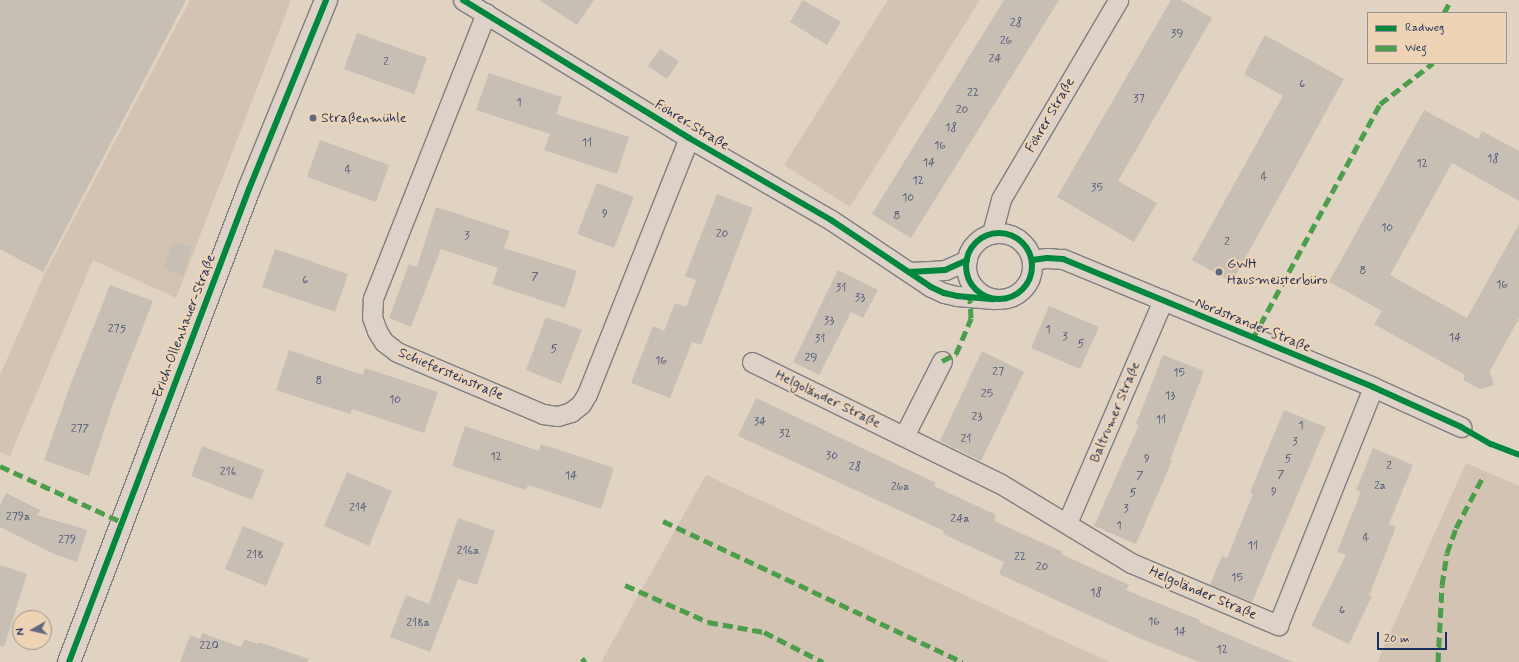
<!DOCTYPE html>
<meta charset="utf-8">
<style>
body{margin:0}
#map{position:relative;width:1519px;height:662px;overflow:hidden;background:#e1d3c2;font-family:Mynerve,sans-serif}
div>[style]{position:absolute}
.green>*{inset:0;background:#d3c3b2}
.building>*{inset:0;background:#c7beb4}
.roads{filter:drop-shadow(1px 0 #807e7f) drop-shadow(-1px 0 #807e7f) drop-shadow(0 1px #807e7f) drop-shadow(0 -1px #807e7f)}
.minor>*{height:19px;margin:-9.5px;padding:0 9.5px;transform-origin:9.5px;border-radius:9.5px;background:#dcd2c7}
.minor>.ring{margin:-9.5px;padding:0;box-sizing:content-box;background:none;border:19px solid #dcd2c7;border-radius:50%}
.tertiary>*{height:22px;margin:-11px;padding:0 11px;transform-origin:11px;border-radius:11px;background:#dcd2c7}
.quiet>*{height:5px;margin-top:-2.5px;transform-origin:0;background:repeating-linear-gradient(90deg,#4c9d4c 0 10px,transparent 0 15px)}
.cycleway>*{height:6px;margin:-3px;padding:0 3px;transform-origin:3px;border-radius:3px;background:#00873e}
.cycleway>.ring{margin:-3px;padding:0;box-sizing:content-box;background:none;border:6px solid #00873e;border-radius:50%}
.dots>*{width:11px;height:11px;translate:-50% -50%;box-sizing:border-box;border:2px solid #eed4b5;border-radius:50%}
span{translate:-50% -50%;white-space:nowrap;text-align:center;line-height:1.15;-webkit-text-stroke:4px #eed4b5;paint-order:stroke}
.number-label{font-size:12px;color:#465374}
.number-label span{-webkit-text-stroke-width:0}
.street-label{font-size:14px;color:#1b2f5e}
.poi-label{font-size:14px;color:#1b2f5e}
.left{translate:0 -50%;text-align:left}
.legend{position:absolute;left:1367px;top:12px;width:140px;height:52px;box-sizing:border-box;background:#eed4b5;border:1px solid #9a9292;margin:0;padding:5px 7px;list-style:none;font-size:12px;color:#1b2f5e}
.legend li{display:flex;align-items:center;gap:8px;height:20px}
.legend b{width:20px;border:1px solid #9a9292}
.north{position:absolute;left:12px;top:610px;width:40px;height:40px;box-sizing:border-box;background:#eed4b5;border:1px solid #9a9292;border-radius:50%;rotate:262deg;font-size:11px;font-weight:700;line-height:16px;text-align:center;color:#1b2f5e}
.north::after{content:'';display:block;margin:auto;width:14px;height:18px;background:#606881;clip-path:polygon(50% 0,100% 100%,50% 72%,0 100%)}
.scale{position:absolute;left:1377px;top:632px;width:70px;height:18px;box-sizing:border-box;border:2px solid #1b2f5e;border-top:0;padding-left:5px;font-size:12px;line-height:14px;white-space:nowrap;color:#1b2f5e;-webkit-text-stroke:3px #eed4b5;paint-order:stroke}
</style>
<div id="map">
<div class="green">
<i style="clip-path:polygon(190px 0,291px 0,176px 298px,93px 260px,10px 456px,0 452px,0 375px,44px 275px)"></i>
<i style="clip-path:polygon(888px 0,980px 0,850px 207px,784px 165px)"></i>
<i style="clip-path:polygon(1466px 463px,1519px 486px,1519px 662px,1377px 662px)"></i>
<i style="clip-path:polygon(706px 475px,1109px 662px,601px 662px)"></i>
</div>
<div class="building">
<i style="clip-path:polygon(0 0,186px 0,43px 272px,0 249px)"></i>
<i style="clip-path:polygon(539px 0,594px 0,577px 25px)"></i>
<i style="clip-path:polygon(803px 0,841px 22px,827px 45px,790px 22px)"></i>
<i style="clip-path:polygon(1004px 0,1059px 0,911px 238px,872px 214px)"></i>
<i style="clip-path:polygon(1171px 0,1181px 0,1212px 18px,1118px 181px,1157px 203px,1134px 242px,1057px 197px)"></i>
<i style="clip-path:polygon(357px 33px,427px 58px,414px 94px,344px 69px)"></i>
<i style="clip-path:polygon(1265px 35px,1344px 79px,1232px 282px,1192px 260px,1283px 96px,1244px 74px)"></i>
<i style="clip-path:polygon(660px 49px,679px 61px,667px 79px,648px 66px)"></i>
<i style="clip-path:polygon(489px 73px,562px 97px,556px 114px,629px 137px,617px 174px,544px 150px,550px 134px,476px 110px)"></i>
<i style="clip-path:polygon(1424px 110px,1478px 139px,1482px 131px,1519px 151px,1519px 201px,1452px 163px,1390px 275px,1467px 318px,1519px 224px,1519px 318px,1490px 371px,1494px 385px,1480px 389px,1463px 380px,1465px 375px,1374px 324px,1382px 311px,1329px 282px)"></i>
<i style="clip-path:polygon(320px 140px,389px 165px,376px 202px,307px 177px)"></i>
<i style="clip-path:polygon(597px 183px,634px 197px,614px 248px,577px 234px)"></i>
<i style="clip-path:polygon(717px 194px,753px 208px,701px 345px,692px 342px,670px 398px,631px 383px,653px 326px,664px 331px,675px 303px,686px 307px,696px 280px,685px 276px)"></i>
<i style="clip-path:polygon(436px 207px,510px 231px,504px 248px,577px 271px,565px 308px,492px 284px,498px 268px,441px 249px,411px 327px,389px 318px,409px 264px,417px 267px)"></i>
<i style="clip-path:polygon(173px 241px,192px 248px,183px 276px,163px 268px)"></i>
<i style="clip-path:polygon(275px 249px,348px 274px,335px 312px,262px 287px)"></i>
<i style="clip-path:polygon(838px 270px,878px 290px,863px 318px,851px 312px,819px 375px,793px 362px)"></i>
<i style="clip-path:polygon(110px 285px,153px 301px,115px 398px,89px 476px,44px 460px,71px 383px)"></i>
<i style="clip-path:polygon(1049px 306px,1099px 327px,1080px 369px,1031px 348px)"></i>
<i style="clip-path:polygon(546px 317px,582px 330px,561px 384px,526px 370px)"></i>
<i style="clip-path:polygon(289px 350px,363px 375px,365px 368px,438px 392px,424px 433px,352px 409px,350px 414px,276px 390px)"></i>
<i style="clip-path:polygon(982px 351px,1024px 372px,981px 461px,940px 441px)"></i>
<i style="clip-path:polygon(1163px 355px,1204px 371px,1170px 460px,1172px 461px,1136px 544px,1094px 526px,1139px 425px,1136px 424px)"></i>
<i style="clip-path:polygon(756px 398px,936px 483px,934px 486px,996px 515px,994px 521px,1063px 552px,1061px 554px,1129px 585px,1126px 590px,1200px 620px,1199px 622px,1293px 662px,1199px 662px,1139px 638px,999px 574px,1004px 562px,943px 534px,944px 531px,738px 436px)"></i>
<i style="clip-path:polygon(1284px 410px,1326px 427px,1252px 602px,1210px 585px,1222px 556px,1227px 558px,1253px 494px,1250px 492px)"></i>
<i style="clip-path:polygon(465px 426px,539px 451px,541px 444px,614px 468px,601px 509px,528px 485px,526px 490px,452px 466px)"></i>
<i style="clip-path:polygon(202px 446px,264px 470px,252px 500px,191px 476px)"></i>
<i style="clip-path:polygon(1373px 448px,1413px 465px,1389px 524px,1396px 527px,1369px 595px,1372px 596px,1349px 644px,1311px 626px,1346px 555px,1337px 552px,1361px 492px,1356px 490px)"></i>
<i style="clip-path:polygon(347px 472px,392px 491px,369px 546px,324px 526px)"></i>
<i style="clip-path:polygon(6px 493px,40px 510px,37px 515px,87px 530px,77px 562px,54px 554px,0 527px,0 505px)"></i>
<i style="clip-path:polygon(458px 518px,495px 531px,477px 585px,458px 579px,430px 652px,390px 637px,406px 595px,429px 604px)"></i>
<i style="clip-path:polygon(243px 526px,284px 543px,266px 586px,225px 569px)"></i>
<i style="clip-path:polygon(0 565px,27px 574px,4px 647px,0 646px)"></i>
<i style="clip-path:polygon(202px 633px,241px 647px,244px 639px,258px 644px,259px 642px,309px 659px,308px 662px,180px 662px,190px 635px,200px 639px)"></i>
</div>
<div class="roads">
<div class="minor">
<i style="left:463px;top:0;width:265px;rotate:31.4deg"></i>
<i style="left:689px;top:138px;width:164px;rotate:30deg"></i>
<i style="left:831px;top:220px;width:120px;rotate:33.8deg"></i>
<i style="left:931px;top:287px;width:14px;rotate:25deg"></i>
<i style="left:944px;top:293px;width:13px;rotate:13deg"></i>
<i style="left:957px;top:296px;width:36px;rotate:5deg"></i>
<i style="left:486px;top:13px;width:308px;rotate:111.6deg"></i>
<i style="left:373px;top:299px;width:18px;rotate:93deg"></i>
<i style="left:372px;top:317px;width:15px;rotate:70deg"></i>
<i style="left:377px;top:331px;width:13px;rotate:58deg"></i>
<i style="left:384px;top:342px;width:16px;rotate:38deg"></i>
<i style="left:397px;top:352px;width:159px;rotate:23deg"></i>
<i style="left:543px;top:414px;width:15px;rotate:8deg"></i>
<i style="left:558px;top:416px;width:14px;rotate:-17deg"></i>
<i style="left:571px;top:412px;width:13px;rotate:-39deg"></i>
<i style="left:581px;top:404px;width:12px;rotate:-59deg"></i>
<i style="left:587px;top:394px;width:276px;rotate:-68.3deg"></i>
<i class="ring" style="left:966px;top:233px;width:47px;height:47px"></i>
<i style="left:992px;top:233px;width:35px;rotate:-75deg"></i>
<i style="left:1001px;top:199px;width:231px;rotate:-59.5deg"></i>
<i style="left:1032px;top:260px;width:15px;rotate:-8deg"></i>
<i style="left:1047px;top:258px;width:16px;rotate:4deg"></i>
<i style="left:1063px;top:259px;width:335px;rotate:22.4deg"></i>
<i style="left:1373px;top:387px;width:97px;rotate:24.4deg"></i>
<i style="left:909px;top:272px;width:36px;rotate:-3deg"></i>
<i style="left:945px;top:270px;width:24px;rotate:-24deg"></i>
<i style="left:752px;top:362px;width:277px;rotate:26.1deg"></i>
<i style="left:1001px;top:484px;width:152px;rotate:31.3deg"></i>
<i style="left:1131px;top:563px;width:160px;rotate:22.9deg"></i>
<i style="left:1278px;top:625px;width:256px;rotate:-68.2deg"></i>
<i style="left:904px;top:436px;width:84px;rotate:-63.1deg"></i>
<i style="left:1067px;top:523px;width:243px;rotate:-66.7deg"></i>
</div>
<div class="tertiary">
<i style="left:69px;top:662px;width:506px;rotate:-69.17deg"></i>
<i style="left:249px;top:189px;width:204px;rotate:-67.8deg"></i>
</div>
</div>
<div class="quiet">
<i style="left:1444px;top:13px;width:15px;rotate:-62deg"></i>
<i style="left:1253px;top:338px;width:266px;rotate:-61.5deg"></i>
<i style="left:1380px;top:104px;width:67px;rotate:-37.7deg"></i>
<i style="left:942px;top:361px;width:16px;rotate:-27deg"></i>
<i style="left:956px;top:354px;width:39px;rotate:-67deg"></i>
<i style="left:971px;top:318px;width:21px;rotate:-93deg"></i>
<i style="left:0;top:466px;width:134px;rotate:24.7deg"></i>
<i style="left:663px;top:521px;width:331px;rotate:25.2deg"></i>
<i style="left:625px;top:585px;width:91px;rotate:24deg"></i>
<i style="left:708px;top:622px;width:57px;rotate:10.1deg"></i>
<i style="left:764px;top:632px;width:66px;rotate:27deg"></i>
<i style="left:582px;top:658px;width:5px;rotate:53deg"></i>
<i style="left:1438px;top:662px;width:77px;rotate:-87deg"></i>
<i style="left:1442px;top:585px;width:32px;rotate:-81deg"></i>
<i style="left:1447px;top:553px;width:27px;rotate:-70deg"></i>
<i style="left:1456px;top:528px;width:60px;rotate:-62.2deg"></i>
</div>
<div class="cycleway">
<i style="left:463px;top:0;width:265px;rotate:31.4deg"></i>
<i style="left:689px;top:138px;width:164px;rotate:30deg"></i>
<i style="left:831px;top:220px;width:120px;rotate:33.8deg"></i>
<i style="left:931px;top:287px;width:14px;rotate:25deg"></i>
<i style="left:944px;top:293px;width:13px;rotate:13deg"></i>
<i style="left:957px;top:296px;width:36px;rotate:5deg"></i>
<i class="ring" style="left:966px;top:233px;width:60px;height:60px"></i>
<i style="left:1032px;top:260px;width:15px;rotate:-8deg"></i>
<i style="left:1047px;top:258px;width:16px;rotate:4deg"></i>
<i style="left:1063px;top:259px;width:335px;rotate:22.4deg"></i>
<i style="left:1373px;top:387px;width:97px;rotate:24.4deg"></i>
<i style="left:1461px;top:427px;width:34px;rotate:30deg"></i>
<i style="left:1491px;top:444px;width:30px;rotate:21deg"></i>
<i style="left:909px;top:272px;width:36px;rotate:-3deg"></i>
<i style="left:945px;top:270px;width:24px;rotate:-24deg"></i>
<i style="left:69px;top:662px;width:506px;rotate:-69.17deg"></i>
<i style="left:249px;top:189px;width:204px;rotate:-67.8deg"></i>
</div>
<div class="dots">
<i style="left:313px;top:118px;background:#606881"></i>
<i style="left:1219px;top:272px;background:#606881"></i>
</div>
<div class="number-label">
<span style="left:1016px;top:24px">28</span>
<span style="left:1177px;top:35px">39</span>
<span style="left:1006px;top:42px">26</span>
<span style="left:995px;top:60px">24</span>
<span style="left:386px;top:63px">2</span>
<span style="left:1302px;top:85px">6</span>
<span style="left:973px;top:94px">22</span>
<span style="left:1139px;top:100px">37</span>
<span style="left:519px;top:104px">1</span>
<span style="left:962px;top:111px">20</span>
<span style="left:951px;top:129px">18</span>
<span style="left:587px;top:144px">11</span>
<span style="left:940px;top:147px">16</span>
<span style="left:1493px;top:160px">18</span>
<span style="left:929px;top:164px">14</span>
<span style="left:1422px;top:165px">12</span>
<span style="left:348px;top:171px">4</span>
<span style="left:1264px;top:178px">4</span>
<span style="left:918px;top:182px">12</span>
<span style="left:1097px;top:189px">35</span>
<span style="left:908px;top:199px">10</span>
<span style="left:605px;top:215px">9</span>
<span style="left:897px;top:217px">8</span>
<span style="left:1387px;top:229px">10</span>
<span style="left:722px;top:235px">20</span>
<span style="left:467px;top:237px">3</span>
<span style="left:1227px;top:243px">2</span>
<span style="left:1363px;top:272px">8</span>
<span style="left:535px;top:278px">7</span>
<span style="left:305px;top:281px">6</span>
<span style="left:1502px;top:286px">16</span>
<span style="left:841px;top:289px">31</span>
<span style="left:860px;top:299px">33</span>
<span style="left:829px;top:322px">33</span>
<span style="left:117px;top:330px">275</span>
<span style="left:1048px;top:331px">1</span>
<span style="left:1065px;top:338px">3</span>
<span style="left:1455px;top:339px">14</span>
<span style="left:820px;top:340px">31</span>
<span style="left:1081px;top:345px">5</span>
<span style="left:554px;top:350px">5</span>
<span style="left:811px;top:359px">29</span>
<span style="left:661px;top:362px">16</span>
<span style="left:998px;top:373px">27</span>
<span style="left:1179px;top:374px">15</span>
<span style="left:319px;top:382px">8</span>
<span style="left:987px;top:395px">25</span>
<span style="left:1170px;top:397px">13</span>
<span style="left:395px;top:401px">10</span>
<span style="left:977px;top:418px">23</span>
<span style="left:1161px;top:421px">11</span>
<span style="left:760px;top:423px">34</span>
<span style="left:1301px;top:427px">1</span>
<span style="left:80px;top:430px">277</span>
<span style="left:785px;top:435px">32</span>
<span style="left:966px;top:440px">21</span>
<span style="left:1295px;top:443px">3</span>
<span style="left:832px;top:457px">30</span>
<span style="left:496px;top:458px">12</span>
<span style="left:1147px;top:460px">9</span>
<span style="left:1288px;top:460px">5</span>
<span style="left:1389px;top:467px">2</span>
<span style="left:855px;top:468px">28</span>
<span style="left:228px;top:473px">216</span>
<span style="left:1281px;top:476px">7</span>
<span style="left:571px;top:477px">14</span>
<span style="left:1140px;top:477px">7</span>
<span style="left:1380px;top:487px">2a</span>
<span style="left:900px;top:488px">26a</span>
<span style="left:1274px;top:493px">9</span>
<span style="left:1133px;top:494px">5</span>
<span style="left:358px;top:509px">214</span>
<span style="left:1126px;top:510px">3</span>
<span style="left:18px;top:518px">279a</span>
<span style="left:960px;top:520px">24a</span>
<span style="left:1119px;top:527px">1</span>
<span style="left:1366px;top:539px">4</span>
<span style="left:67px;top:541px">279</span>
<span style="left:1253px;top:547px">11</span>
<span style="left:468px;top:552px">216a</span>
<span style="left:255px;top:556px">218</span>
<span style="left:1020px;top:558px">22</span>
<span style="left:1042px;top:568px">20</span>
<span style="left:1237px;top:579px">15</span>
<span style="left:1096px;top:594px">18</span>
<span style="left:1342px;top:611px">6</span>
<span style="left:1154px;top:623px">16</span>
<span style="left:418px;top:624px">218a</span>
<span style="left:1180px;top:633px">14</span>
<span style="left:209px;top:647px">220</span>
<span style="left:1222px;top:651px">12</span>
</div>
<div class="street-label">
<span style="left:1050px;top:115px;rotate:-60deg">Föhrer Straße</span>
<span style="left:692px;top:125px;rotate:31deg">Föhrer Straße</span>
<span style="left:1253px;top:325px;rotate:22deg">Nordstrander Straße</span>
<span style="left:184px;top:326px;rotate:-69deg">Erich-Ollenhauer-Straße</span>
<span style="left:451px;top:374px;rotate:23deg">Schiefersteinstraße</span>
<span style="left:828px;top:399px;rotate:26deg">Helgoländer Straße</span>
<span style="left:1115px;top:412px;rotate:-67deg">Baltrumer Straße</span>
<span style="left:1203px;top:593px;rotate:23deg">Helgoländer Straße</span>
</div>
<div class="poi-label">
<span class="left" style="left:321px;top:118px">Straßenmühle</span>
<span class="left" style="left:1227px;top:272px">GWH<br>Hausmeisterbüro</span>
</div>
<ul class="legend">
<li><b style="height:5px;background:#00873e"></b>Radweg</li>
<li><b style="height:5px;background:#4c9d4c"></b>Weg</li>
</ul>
<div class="north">N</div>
<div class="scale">20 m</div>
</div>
